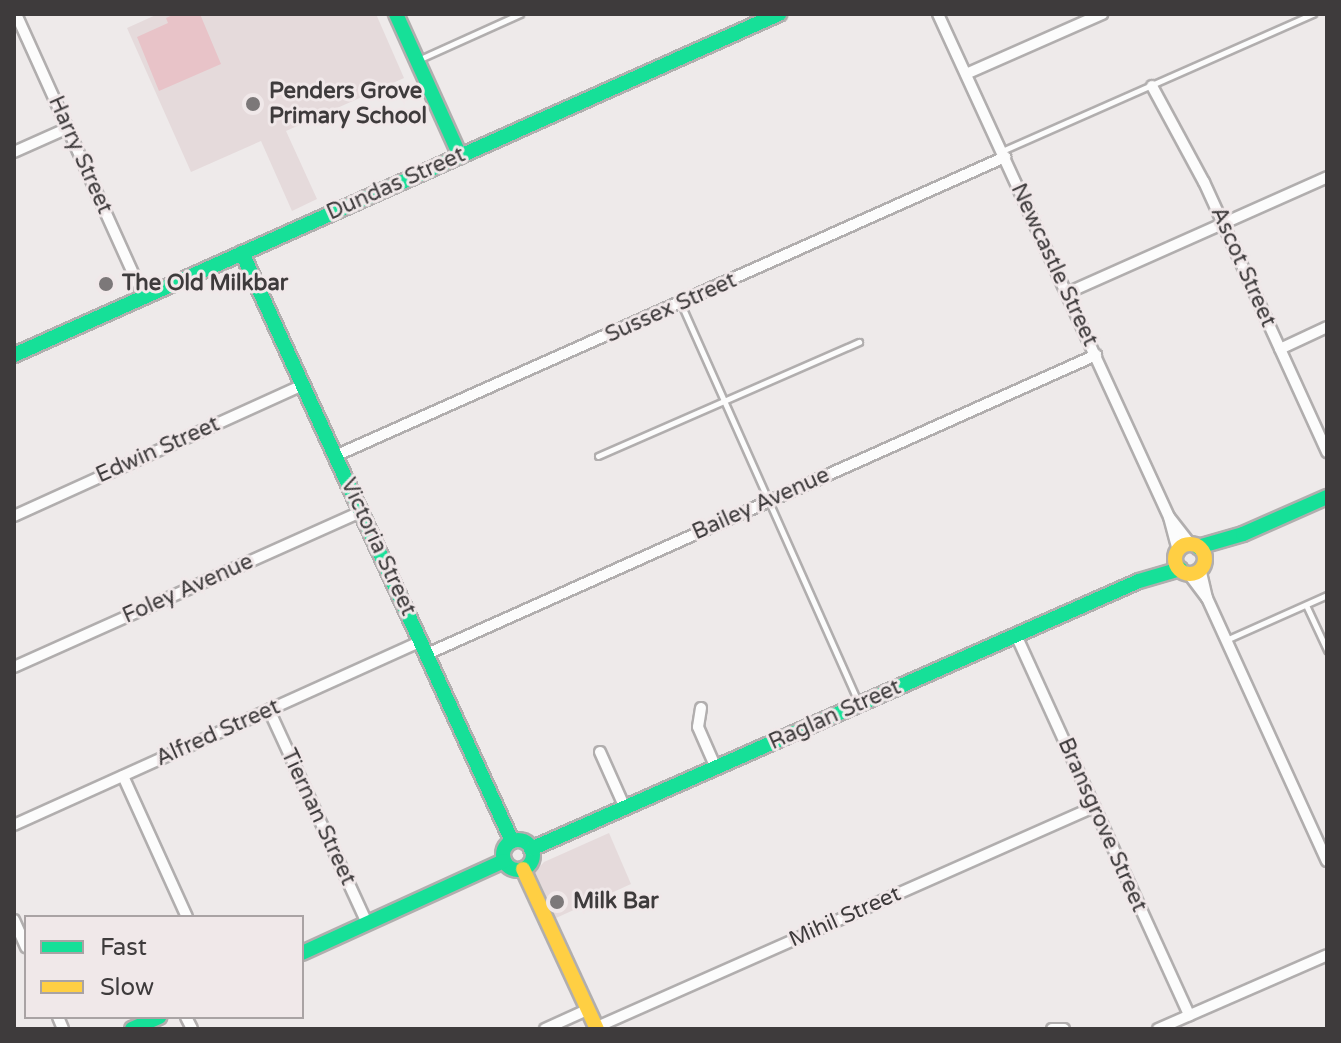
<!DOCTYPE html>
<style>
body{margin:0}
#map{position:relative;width:1341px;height:1043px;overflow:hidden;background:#eeeaea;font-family:"Varela Round",sans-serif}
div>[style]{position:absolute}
.built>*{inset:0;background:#e5dadb}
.green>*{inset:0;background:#e8c3c8}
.roads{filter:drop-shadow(2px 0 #b1aeae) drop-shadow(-2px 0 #b1aeae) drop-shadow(0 2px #b1aeae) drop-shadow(0 -2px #b1aeae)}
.lane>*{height:5px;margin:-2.5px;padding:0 2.5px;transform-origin:2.5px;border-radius:2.5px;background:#fcfcfc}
.street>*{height:10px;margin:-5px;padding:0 5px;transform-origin:5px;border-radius:5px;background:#fcfcfc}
.fast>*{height:14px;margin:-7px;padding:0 7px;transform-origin:7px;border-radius:7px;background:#16e098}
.fast>.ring{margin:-7px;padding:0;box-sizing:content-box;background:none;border:14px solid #16e098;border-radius:50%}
.slow>*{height:14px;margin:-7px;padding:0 7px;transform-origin:7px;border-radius:7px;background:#ffcf43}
.slow>.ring{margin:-7px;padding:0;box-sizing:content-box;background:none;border:14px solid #ffcf43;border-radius:50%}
.dots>*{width:22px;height:22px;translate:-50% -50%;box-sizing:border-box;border:4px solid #f0e8e9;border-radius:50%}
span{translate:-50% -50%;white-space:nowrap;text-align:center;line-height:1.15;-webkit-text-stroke:6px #f0e8e9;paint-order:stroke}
.poi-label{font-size:22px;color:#3e3b3c;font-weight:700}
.left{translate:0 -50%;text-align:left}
.street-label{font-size:22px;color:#3e3b3c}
.frame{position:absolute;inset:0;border:16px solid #3e3b3c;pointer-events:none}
.legend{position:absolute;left:24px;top:915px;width:280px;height:104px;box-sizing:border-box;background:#f0e8e9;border:2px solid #a9a3a4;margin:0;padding:10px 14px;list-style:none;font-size:24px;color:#3e3b3c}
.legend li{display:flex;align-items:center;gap:16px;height:40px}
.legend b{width:40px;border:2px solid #a9a3a4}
</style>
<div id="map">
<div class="built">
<i style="clip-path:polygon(158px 14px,376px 14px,404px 78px,286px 131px,317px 199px,292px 211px,261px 141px,191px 172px,127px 28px)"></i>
<i style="clip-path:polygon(609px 833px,631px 884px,556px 918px,535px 872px,544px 862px)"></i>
</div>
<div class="green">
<i style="clip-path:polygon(175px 14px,200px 14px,221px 64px,159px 91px,137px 37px,168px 23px,166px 18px)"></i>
</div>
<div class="roads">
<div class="lane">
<i style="left:418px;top:60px;width:112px;rotate:-24.3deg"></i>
<i style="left:1002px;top:151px;width:340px;rotate:-23.8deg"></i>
<i style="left:681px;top:304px;width:437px;rotate:66deg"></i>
<i style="left:598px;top:456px;width:285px;rotate:-23.6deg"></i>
<i style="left:1306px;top:605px;width:50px;rotate:65deg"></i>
<i style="left:1226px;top:640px;width:111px;rotate:-24deg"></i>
</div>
<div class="street">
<i style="left:16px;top:14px;width:311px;rotate:65.7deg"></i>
<i style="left:938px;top:14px;width:554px;rotate:65.33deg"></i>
<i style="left:1169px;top:517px;width:34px;rotate:75deg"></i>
<i style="left:966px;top:74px;width:149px;rotate:-23.8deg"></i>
<i style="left:1152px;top:86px;width:109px;rotate:61.6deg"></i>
<i style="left:1204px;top:182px;width:297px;rotate:65.5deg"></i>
<i style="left:14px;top:152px;width:59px;rotate:-24deg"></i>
<i style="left:1067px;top:293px;width:285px;rotate:-24deg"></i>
<i style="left:1280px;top:349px;width:52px;rotate:-25.1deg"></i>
<i style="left:335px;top:456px;width:734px;rotate:-24.05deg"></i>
<i style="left:14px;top:516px;width:317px;rotate:-24.4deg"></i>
<i style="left:1170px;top:518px;width:33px;rotate:52deg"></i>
<i style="left:1200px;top:568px;width:31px;rotate:77deg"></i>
<i style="left:1188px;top:573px;width:31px;rotate:53deg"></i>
<i style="left:1207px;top:598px;width:289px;rotate:65.5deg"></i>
<i style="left:1016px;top:635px;width:418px;rotate:65.5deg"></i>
<i style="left:427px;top:654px;width:733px;rotate:-24.08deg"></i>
<i style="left:14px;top:667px;width:381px;rotate:-24.1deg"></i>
<i style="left:701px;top:708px;width:19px;rotate:99deg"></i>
<i style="left:698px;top:727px;width:45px;rotate:66.3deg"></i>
<i style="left:269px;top:710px;width:234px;rotate:65.3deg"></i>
<i style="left:600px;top:752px;width:61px;rotate:65.9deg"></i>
<i style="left:123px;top:776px;width:155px;rotate:65.6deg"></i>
<i style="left:14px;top:825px;width:447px;rotate:-24.3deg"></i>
<i style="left:14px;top:920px;width:30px;rotate:66deg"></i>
<i style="left:58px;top:1017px;width:13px;rotate:67deg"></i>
<i style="left:186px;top:1017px;width:13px;rotate:63deg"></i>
<i style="left:597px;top:1027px;width:544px;rotate:-23.88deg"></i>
<i style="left:545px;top:1029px;width:48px;rotate:-24.4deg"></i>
<i style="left:1052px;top:1029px;width:12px"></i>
<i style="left:1158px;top:1029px;width:184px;rotate:-23.6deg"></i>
</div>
<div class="fast">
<i style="left:396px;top:14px;width:156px;rotate:65.7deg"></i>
<i style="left:242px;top:253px;width:647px;rotate:65.34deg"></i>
<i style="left:14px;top:355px;width:838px;rotate:-24.03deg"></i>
<i style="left:1198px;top:547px;width:47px;rotate:-16.1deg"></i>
<i style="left:1243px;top:534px;width:92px;rotate:-23.8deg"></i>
<i class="ring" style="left:503px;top:840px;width:16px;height:16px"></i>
<i style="left:531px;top:849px;width:664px;rotate:-23.79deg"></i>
<i style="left:1139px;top:581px;width:43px;rotate:-16.3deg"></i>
<i style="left:302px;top:953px;width:222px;rotate:-24.5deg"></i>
<i style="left:132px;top:1029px;width:30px;rotate:-24deg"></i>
</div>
<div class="slow">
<i class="ring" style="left:1175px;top:544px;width:16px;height:16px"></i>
<i style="left:523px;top:869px;width:176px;rotate:65.2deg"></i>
</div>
</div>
<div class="dots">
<i style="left:253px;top:104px;background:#7c7879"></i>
<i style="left:106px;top:284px;background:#7c7879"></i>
<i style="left:557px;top:902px;background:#7c7879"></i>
</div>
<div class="poi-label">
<span class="left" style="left:269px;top:104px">Penders Grove<br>Primary School</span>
<span class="left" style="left:122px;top:284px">The Old Milkbar</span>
<span class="left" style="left:573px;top:902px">Milk Bar</span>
</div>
<div class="street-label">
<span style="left:80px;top:155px;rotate:66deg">Harry Street</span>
<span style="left:396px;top:184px;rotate:-24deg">Dundas Street</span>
<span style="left:1054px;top:265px;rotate:65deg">Newcastle Street</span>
<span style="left:1243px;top:267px;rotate:66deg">Ascot Street</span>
<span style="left:671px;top:308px;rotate:-24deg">Sussex Street</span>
<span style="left:158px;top:450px;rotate:-24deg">Edwin Street</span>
<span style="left:761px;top:504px;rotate:-24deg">Bailey Avenue</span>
<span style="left:378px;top:547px;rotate:65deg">Victoria Street</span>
<span style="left:188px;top:589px;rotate:-24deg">Foley Avenue</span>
<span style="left:835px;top:715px;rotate:-24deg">Raglan Street</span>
<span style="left:218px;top:733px;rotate:-24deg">Alfred Street</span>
<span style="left:318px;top:817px;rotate:65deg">Tiernan Street</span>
<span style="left:1102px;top:825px;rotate:66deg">Bransgrove Street</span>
<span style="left:845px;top:917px;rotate:-24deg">Mihil Street</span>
</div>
<div class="frame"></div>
<ul class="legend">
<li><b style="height:10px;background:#16e098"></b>Fast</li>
<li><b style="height:10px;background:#ffcf43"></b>Slow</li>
</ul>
</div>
